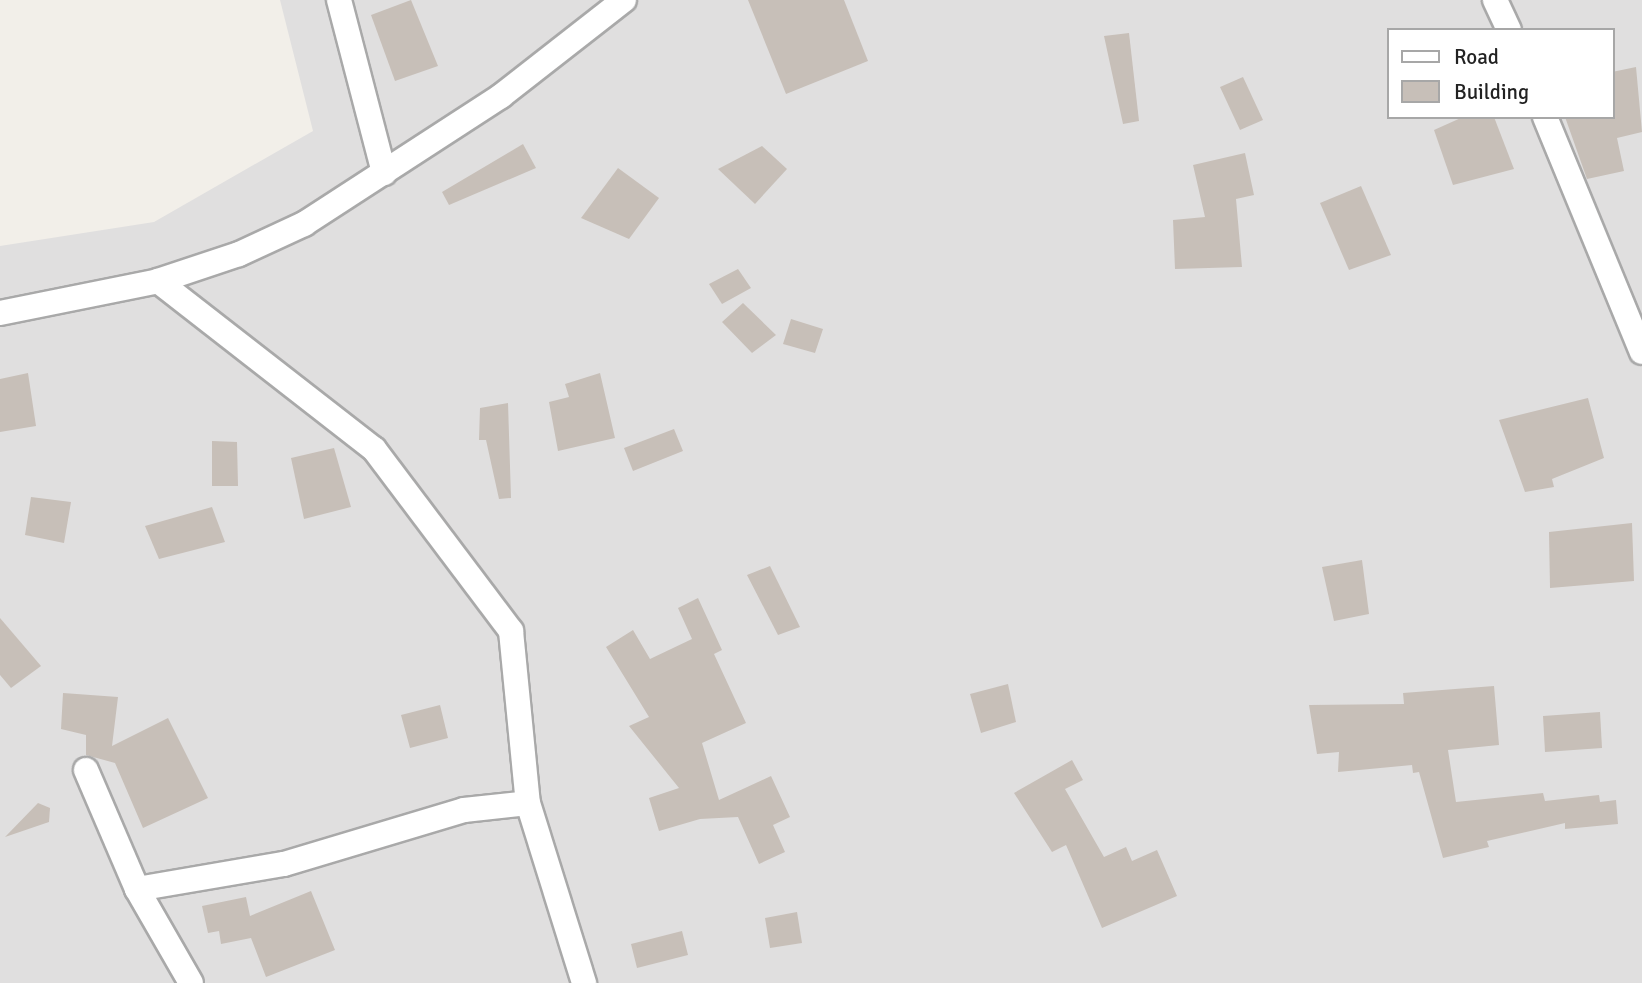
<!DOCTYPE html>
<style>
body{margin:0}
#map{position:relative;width:1642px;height:983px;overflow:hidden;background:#f2efe9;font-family:Signika,sans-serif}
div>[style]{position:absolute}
.residential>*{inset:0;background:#e0dfdf}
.building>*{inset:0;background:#c7bfb8}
.roads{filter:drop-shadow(2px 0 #a9a9a9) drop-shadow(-2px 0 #a9a9a9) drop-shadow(0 2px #a9a9a9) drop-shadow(0 -2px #a9a9a9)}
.minor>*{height:24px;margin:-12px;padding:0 12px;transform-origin:12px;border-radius:12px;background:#fff}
span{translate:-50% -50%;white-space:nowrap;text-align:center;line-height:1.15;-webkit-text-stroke:6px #fff;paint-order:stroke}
.legend{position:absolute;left:1387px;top:28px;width:228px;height:91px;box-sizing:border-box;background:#fff;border:2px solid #a7a7a7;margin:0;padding:9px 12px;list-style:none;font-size:21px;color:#222}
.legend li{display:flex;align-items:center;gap:14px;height:35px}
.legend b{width:35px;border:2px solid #a7a7a7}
</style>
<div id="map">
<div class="residential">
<i style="clip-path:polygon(evenodd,280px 0,1642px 0,1642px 983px,0 983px,0 246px,154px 222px,313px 131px,280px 0,1388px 30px,1612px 30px,1612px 117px,1388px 117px,1388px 30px)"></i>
</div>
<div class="building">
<i style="clip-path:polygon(411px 0,438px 66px,395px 81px,371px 15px)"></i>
<i style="clip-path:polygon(748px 0,844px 0,868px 61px,786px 94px)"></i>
<i style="clip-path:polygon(1129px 33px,1139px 121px,1123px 124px,1104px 36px)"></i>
<i style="clip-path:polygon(1636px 67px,1642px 132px,1617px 138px,1624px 171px,1587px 179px,1565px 117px,1612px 117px,1612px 72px)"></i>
<i style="clip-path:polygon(1243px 77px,1263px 120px,1240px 130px,1220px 87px)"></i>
<i style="clip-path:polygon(1463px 117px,1494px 117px,1514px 169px,1453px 185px,1434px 130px)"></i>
<i style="clip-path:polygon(523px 144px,536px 168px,449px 205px,442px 192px)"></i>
<i style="clip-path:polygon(762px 146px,787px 169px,755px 204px,718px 169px)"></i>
<i style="clip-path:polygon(1245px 153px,1254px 195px,1236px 199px,1242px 267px,1175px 269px,1173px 220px,1205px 217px,1193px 165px)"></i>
<i style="clip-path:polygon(618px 168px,659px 198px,629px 239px,581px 218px)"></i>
<i style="clip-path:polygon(1361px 186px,1391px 255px,1349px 270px,1320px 203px)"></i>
<i style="clip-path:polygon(738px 269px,751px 288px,722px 304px,709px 284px)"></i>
<i style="clip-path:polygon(743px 303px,776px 335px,752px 353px,722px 322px)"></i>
<i style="clip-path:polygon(791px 319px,823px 329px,815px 353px,783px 344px)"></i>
<i style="clip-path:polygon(28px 373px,36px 426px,0 432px,0 379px)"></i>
<i style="clip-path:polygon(600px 373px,615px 438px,558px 451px,549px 402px,569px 397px,565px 384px)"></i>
<i style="clip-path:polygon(1588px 398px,1604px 458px,1552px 479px,1554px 487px,1525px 492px,1499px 420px)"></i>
<i style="clip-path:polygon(508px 403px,511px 498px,499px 499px,486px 440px,479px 440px,480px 408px)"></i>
<i style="clip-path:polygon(674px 429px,683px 451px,633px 471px,624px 448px)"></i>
<i style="clip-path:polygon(212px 441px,237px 442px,238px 486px,212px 486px)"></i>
<i style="clip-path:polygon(334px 448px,351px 507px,304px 519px,291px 458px)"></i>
<i style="clip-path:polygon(31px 497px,71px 502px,64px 543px,25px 535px)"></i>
<i style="clip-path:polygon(212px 507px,225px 542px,159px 559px,145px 526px)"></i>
<i style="clip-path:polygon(1632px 523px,1634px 581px,1550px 588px,1549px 532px)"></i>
<i style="clip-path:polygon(1362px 560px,1369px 614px,1334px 621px,1322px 567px)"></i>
<i style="clip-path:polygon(770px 566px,800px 627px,778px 635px,747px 575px)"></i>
<i style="clip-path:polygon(698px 598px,722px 650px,714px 654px,746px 723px,702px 743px,719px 800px,771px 776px,790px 817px,773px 825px,785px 852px,759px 864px,738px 817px,700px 819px,659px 831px,649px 798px,679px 788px,629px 726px,649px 717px,606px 647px,633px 630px,650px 659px,692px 639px,678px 608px)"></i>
<i style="clip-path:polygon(0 618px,41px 666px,11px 688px,0 675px)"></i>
<i style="clip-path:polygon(1008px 684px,1016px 722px,981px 733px,970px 694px)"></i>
<i style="clip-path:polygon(1494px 686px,1499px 745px,1448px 750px,1456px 802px,1543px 793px,1545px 801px,1599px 795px,1600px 802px,1616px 800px,1618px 824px,1565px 829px,1565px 823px,1487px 841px,1489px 847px,1443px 858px,1419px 772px,1413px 773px,1412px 765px,1338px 772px,1339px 752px,1317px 754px,1309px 705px,1404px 704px,1403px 693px)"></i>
<i style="clip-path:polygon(63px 693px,118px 697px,112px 746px,168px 718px,208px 798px,143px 828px,115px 763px,86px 755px,86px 735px,61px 729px)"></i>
<i style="clip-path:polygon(440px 705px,448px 738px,410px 748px,401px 715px)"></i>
<i style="clip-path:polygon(1600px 712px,1602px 748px,1545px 752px,1543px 716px)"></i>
<i style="clip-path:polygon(1072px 760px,1083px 780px,1065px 789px,1104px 857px,1126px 847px,1132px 861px,1157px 850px,1177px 896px,1102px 928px,1066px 845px,1052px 852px,1014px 793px)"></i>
<i style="clip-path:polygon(38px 803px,50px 808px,49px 822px,5px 837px)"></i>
<i style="clip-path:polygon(311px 891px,335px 950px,266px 977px,251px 938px,221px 944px,219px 931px,208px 933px,202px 906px,246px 897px,250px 916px)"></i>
<i style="clip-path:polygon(797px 912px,802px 943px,770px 948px,765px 918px)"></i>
<i style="clip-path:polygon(682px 931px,688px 955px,637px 968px,631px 944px)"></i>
</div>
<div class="roads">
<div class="minor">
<i style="left:339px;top:0;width:179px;rotate:75.4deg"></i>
<i style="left:1495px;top:0;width:33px;rotate:65deg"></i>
<i style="left:1545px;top:117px;width:254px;rotate:67.6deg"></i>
<i style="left:158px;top:281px;width:274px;rotate:37.9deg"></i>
<i style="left:374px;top:449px;width:228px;rotate:53deg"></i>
<i style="left:511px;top:631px;width:173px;rotate:84.4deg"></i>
<i style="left:528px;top:803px;width:189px;rotate:72.7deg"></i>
<i style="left:0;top:313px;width:161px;rotate:-11.4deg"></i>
<i style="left:158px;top:281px;width:85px;rotate:-18.4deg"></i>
<i style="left:239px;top:254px;width:72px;rotate:-24.8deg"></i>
<i style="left:304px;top:224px;width:235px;rotate:-33deg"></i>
<i style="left:501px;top:96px;width:156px;rotate:-38deg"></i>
<i style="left:86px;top:770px;width:129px;rotate:66.8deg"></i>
<i style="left:137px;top:889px;width:108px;rotate:60.1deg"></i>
<i style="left:137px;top:889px;width:149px;rotate:-9.7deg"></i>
<i style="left:284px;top:864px;width:188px;rotate:-16.7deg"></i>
<i style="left:464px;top:810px;width:64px;rotate:-6.2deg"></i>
</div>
</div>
<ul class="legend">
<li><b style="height:9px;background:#fff"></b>Road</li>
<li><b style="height:19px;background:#c7bfb8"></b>Building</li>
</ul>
</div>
